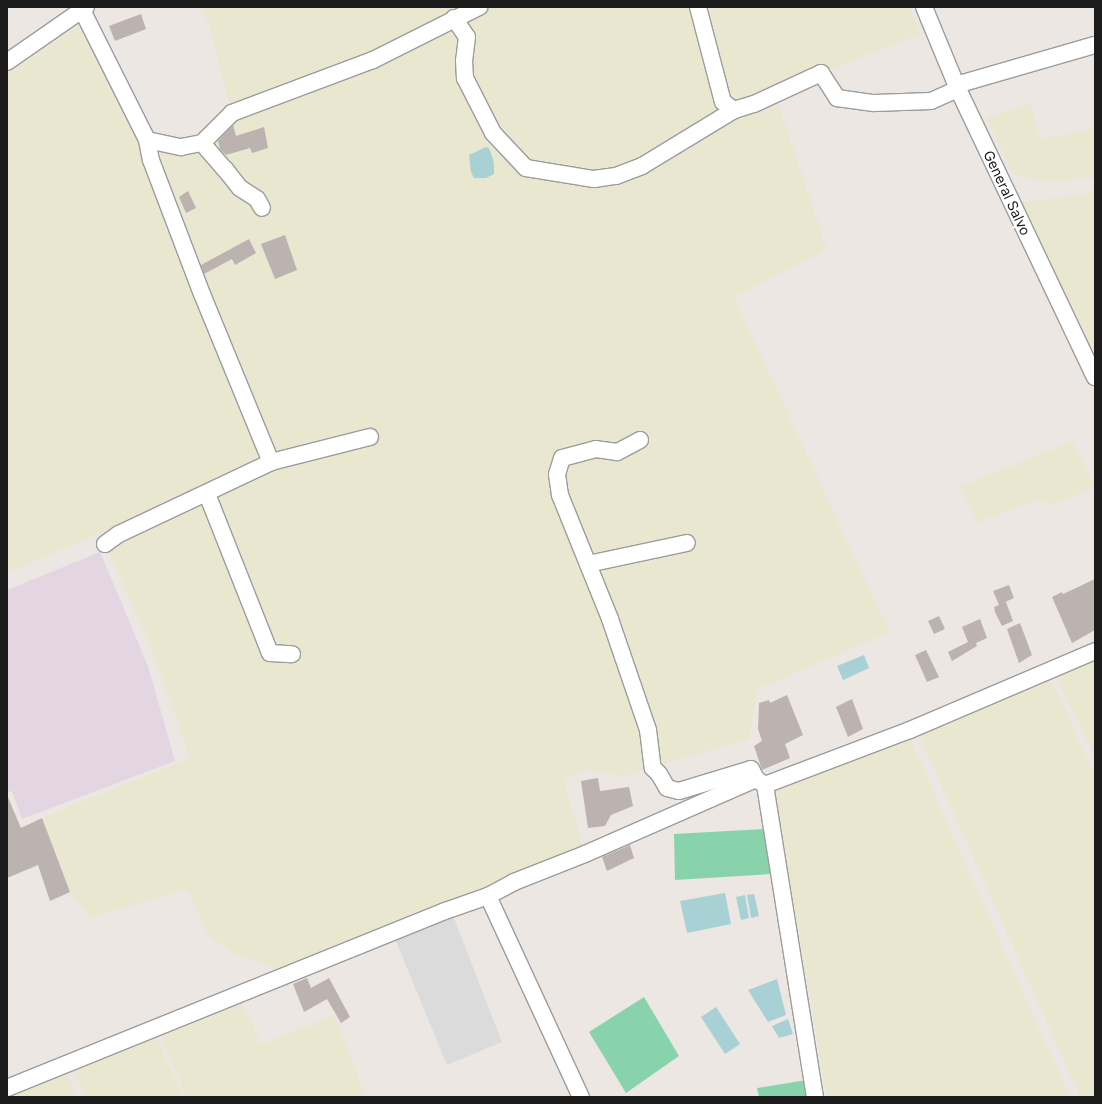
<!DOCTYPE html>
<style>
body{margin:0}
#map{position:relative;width:1102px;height:1104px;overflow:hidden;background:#ece7e2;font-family:Inter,sans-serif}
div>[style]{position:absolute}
.industrial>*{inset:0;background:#e4d5e3}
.farmland>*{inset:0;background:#e9e7cf}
.pitch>*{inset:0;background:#88d3ab}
.parking>*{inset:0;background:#dbdbdb}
.water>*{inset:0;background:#a7d1d5}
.building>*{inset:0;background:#bcb2af}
.roads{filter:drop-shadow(1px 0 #9c9c9c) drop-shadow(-1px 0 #9c9c9c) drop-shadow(0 1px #9c9c9c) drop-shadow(0 -1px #9c9c9c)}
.minor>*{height:16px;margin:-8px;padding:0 8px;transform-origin:8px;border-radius:8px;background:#fff}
span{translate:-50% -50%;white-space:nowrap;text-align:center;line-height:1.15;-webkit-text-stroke:4px #fff;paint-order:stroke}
.street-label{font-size:14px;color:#1b1b1b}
.frame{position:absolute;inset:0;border:8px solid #1b1b1b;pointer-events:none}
</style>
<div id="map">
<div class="industrial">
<i style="clip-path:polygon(100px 552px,148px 666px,175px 761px,22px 819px,12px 791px,7px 792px,7px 590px)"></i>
</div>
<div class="farmland">
<i style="clip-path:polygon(200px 7px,909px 7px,921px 34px,821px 73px,775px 94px,827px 250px,734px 297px,889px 632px,757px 690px,749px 739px,621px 777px,587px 769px,564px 780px,583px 849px,285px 971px,233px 954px,207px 933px,187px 889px,89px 918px,70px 892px,42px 818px,190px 758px,154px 655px,109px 553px,119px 534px,271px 462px,147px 140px,201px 143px,232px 113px,209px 25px)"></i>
<i style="clip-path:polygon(83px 23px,138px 141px,264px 463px,7px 573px,7px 74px)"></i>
<i style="clip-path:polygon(1030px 103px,1041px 139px,1095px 128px,1095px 177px,1049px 182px,1014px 175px,986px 118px)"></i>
<i style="clip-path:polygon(1095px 193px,1095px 363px,1022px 202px)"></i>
<i style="clip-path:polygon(1073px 441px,1095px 487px,1050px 506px,1039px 500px,976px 523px,960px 486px)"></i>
<i style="clip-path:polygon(1095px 658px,1095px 758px,1056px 675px)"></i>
<i style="clip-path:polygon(1049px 676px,1095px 775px,1095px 1097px,1080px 1097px,917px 731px)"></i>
<i style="clip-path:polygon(908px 734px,971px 877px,1070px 1097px,827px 1097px,809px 990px,771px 788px)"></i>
<i style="clip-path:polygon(242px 1001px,261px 1044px,334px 1015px,366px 1097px,186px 1097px,160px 1034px)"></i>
<i style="clip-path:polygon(156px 1036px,183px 1097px,85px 1097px,73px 1068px)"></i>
<i style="clip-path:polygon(66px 1072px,77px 1097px,7px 1097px,7px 1096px)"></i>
</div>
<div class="pitch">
<i style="clip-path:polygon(766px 829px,770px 874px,675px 880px,674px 834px)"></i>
<i style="clip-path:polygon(644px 997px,679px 1056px,626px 1093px,589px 1032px)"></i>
<i style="clip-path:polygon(807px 1080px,810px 1097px,759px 1097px,757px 1088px)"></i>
</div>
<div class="parking">
<i style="clip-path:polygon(452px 913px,502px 1042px,447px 1065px,395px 939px)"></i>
</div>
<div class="water">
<i style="clip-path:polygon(486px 147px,489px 148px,492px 156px,494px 164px,494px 174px,486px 178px,474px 178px,471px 172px,469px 155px)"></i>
<i style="clip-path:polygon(864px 655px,869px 668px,843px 680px,837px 666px)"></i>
<i style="clip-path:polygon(725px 893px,731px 924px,687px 933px,680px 901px)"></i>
<i style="clip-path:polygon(754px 894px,759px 916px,751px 918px,747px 895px)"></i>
<i style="clip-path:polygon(745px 895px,749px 918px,741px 920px,736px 897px)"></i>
<i style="clip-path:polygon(777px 979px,786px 1015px,768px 1022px,748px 990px)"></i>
<i style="clip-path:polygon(716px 1007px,740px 1044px,725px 1054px,701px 1017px)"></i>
<i style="clip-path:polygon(788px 1019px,793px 1034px,779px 1038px,772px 1026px)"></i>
</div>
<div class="building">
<i style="clip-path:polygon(141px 14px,146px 29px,115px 41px,109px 26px)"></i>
<i style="clip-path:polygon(233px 125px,236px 136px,264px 127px,268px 148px,252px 153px,250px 148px,226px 155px,220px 149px,218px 141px)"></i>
<i style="clip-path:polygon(188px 191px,196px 208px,186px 213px,179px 197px)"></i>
<i style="clip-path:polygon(285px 235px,297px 270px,275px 279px,261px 244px)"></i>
<i style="clip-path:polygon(249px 239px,256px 253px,235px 265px,232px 259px,204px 274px,201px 265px)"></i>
<i style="clip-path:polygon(1095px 579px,1095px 630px,1072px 643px,1052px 597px,1062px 592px,1063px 594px)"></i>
<i style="clip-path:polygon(1009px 585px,1014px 598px,1003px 603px,1006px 602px,1013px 621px,1002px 626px,995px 612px,994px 607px,999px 605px,993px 591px)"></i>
<i style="clip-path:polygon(939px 616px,945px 629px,934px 634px,928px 621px)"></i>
<i style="clip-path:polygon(980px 619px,987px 638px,976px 643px,977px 646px,952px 661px,948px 652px,968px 642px,962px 627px)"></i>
<i style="clip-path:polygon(1020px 623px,1032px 655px,1019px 663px,1007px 629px)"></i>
<i style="clip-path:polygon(926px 650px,939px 677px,927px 682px,915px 655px)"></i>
<i style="clip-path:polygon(787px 695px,803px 735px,785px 744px,790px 758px,762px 770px,754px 746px,762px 741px,758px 729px,759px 703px,769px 700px,770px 703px)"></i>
<i style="clip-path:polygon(852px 699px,863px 729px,848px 737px,836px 707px)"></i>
<i style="clip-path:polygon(598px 778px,600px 791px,629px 787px,633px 806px,611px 815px,605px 826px,588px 828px,581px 781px)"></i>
<i style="clip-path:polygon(7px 795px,21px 828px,42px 818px,70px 892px,50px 901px,38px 865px,7px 878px)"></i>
<i style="clip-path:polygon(630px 845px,634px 858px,607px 871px,602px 857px)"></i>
<i style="clip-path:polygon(307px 978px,311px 988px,329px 978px,350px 1017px,341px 1023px,327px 999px,304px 1012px,293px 984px)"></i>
</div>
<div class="roads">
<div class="minor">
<i style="left:698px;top:7px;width:98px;rotate:75.3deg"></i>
<i style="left:723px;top:102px;width:14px;rotate:36deg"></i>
<i style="left:734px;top:110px;width:21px;rotate:-17deg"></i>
<i style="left:754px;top:104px;width:74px;rotate:-24.8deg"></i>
<i style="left:821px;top:73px;width:30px;rotate:57deg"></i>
<i style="left:837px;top:98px;width:37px;rotate:8deg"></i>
<i style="left:874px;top:103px;width:57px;rotate:-2deg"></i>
<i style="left:931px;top:101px;width:30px;rotate:-24deg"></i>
<i style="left:924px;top:7px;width:89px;rotate:67.5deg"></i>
<i style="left:958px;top:89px;width:319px;rotate:64.6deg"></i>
<i style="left:82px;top:10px;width:145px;rotate:63.4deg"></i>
<i style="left:147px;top:140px;width:35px;rotate:12deg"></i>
<i style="left:181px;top:147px;width:21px;rotate:-11deg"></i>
<i style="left:202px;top:143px;width:35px;rotate:49deg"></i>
<i style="left:225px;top:169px;width:24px;rotate:52deg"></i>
<i style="left:240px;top:188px;width:20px;rotate:33deg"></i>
<i style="left:257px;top:199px;width:10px;rotate:61deg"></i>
<i style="left:454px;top:18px;width:23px;rotate:56deg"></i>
<i style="left:467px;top:37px;width:23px;rotate:97deg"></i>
<i style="left:464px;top:60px;width:18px;rotate:87deg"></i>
<i style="left:465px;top:78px;width:62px;rotate:63deg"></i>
<i style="left:493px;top:133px;width:48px;rotate:46.7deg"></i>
<i style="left:526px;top:168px;width:69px;rotate:9.2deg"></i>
<i style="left:594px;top:179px;width:22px;rotate:-8deg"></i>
<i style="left:616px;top:176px;width:28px;rotate:-21deg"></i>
<i style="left:642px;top:166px;width:108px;rotate:-31.3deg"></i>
<i style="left:7px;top:62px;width:96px;rotate:-34.8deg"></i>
<i style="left:956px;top:85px;width:145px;rotate:-16.1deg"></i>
<i style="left:147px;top:140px;width:20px;rotate:79deg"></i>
<i style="left:151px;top:160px;width:143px;rotate:69.2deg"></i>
<i style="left:202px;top:294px;width:182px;rotate:67.7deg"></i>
<i style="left:271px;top:462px;width:102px;rotate:-14.2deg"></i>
<i style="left:202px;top:143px;width:42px;rotate:-45deg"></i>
<i style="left:232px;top:113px;width:151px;rotate:-20.6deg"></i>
<i style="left:373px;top:60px;width:119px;rotate:-26.6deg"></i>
<i style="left:640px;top:440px;width:26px;rotate:152deg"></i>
<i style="left:617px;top:452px;width:21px;rotate:-172deg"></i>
<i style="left:596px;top:449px;width:35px;rotate:165deg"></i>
<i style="left:562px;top:458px;width:17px;rotate:107deg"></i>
<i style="left:557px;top:474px;width:21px;rotate:82deg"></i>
<i style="left:560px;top:495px;width:134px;rotate:68deg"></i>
<i style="left:610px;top:619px;width:117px;rotate:71.1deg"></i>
<i style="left:648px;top:730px;width:38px;rotate:83deg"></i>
<i style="left:653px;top:768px;width:8px;rotate:45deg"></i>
<i style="left:659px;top:774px;width:16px;rotate:60deg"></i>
<i style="left:667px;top:788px;width:12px;rotate:14deg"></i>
<i style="left:679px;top:791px;width:75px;rotate:-17deg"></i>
<i style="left:751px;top:769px;width:11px;rotate:63deg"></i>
<i style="left:207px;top:494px;width:171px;rotate:68.4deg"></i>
<i style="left:270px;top:653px;width:22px;rotate:3deg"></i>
<i style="left:105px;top:544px;width:17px;rotate:-36deg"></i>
<i style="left:119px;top:534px;width:168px;rotate:-25.3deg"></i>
<i style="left:588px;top:564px;width:101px;rotate:-12deg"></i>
<i style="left:765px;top:785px;width:316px;rotate:80.9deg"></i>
<i style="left:488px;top:896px;width:221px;rotate:65.2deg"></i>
<i style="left:7px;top:1088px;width:472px;rotate:-22deg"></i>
<i style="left:445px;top:911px;width:46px;rotate:-19.2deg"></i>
<i style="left:488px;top:896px;width:30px;rotate:-28deg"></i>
<i style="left:514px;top:882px;width:76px;rotate:-21.5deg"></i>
<i style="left:585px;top:854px;width:187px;rotate:-23.7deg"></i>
<i style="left:756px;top:779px;width:11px;rotate:34deg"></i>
<i style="left:765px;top:785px;width:155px;rotate:-20.8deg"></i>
<i style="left:910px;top:730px;width:201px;rotate:-23.1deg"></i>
</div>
</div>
<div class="street-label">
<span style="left:1007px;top:193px;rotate:65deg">General Salvo</span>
</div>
<div class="frame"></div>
</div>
